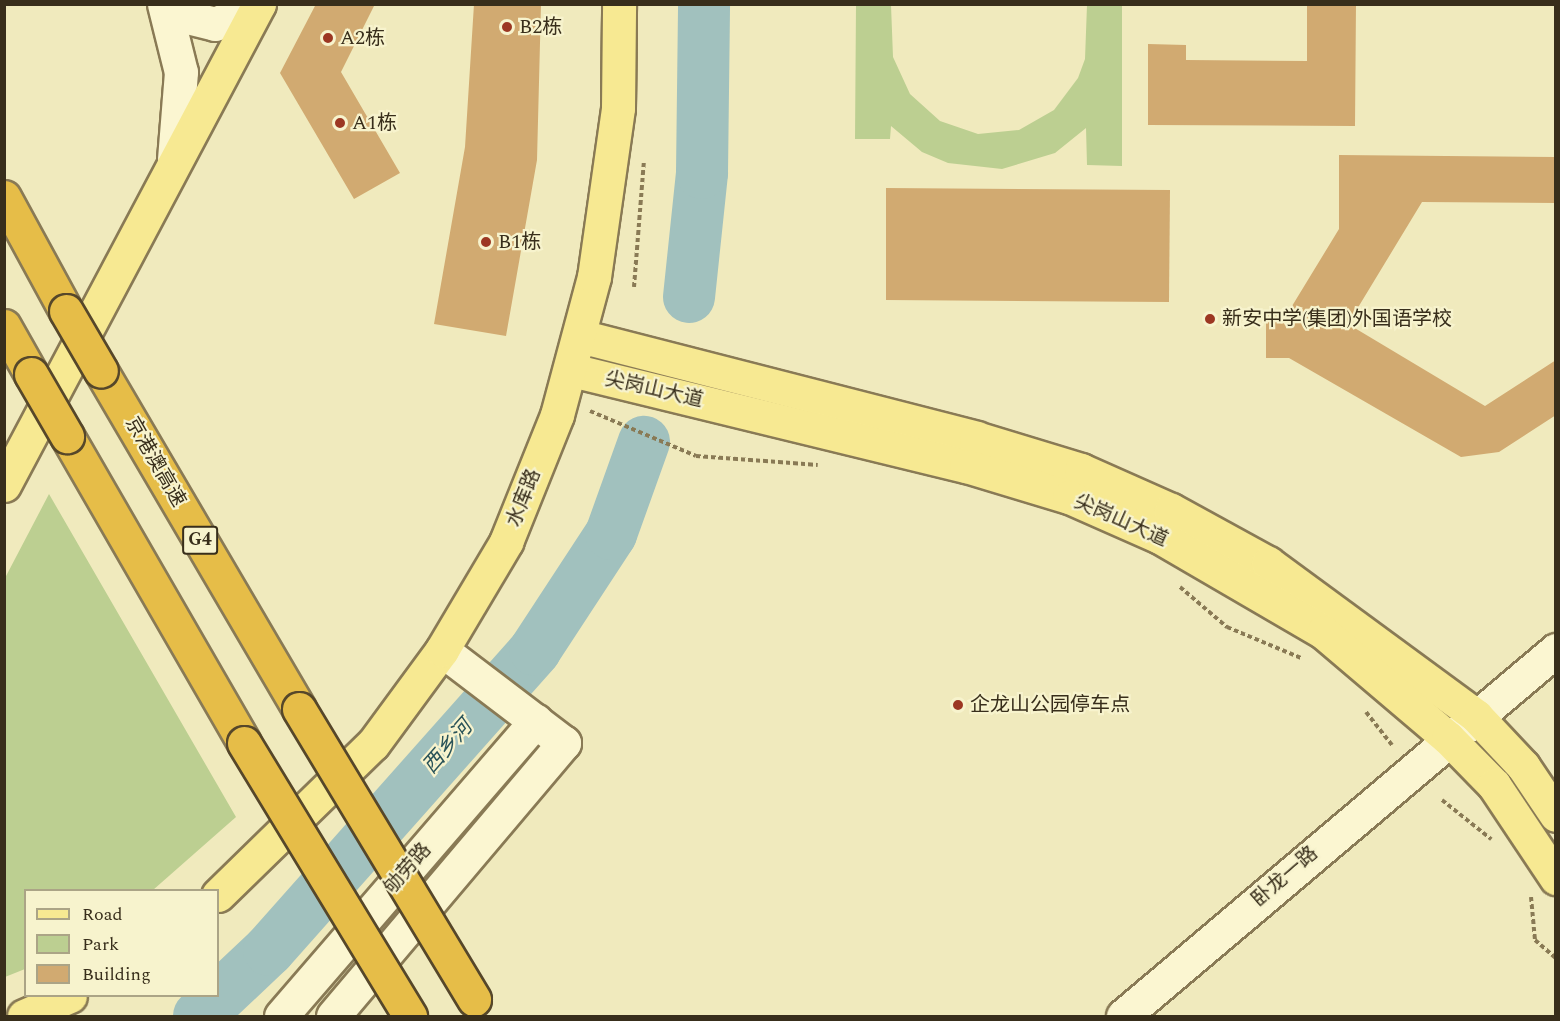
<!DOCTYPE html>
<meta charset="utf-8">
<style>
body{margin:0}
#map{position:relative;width:1560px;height:1021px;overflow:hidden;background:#f0eabd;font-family:Spectral,"Noto Sans SC",serif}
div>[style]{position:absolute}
.green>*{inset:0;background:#bccf91}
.river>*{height:52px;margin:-26px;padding:0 26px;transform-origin:26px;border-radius:26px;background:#a1c1be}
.building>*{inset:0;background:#d1aa71}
.path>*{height:4px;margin-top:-2px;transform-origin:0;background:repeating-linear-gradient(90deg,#897a55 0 4.5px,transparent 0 7.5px)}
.roads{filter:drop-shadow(2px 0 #897a55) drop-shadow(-2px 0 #897a55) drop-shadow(0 2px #897a55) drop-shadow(0 -2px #897a55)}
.minor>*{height:33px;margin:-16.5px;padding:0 16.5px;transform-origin:16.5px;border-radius:16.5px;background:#fbf6d1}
.major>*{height:33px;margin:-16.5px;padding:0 16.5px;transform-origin:16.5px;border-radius:16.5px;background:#f7e992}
.highway>*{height:33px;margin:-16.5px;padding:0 16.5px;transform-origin:16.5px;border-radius:16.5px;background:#e6bd48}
.bridges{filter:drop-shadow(2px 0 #56472a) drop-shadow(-2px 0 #56472a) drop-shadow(0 2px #56472a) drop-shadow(0 -2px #56472a)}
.highway-bridge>*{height:33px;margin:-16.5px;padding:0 16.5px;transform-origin:16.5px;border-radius:16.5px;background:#e6bd48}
.dots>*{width:16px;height:16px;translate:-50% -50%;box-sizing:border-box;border:3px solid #f7f3cd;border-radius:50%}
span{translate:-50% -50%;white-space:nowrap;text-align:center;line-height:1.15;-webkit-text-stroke:4.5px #f7f3cd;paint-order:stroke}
.shield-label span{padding:2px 4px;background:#f7f3cd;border:2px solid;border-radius:4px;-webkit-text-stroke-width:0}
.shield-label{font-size:18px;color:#382e1b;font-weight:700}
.poi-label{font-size:20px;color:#382e1b}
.left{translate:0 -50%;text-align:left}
.street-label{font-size:20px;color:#382e1b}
.water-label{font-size:21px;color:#295358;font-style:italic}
.frame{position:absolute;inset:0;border:6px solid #382e1b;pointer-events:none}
.legend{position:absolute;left:24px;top:889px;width:195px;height:108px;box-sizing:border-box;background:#f7f3cd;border:2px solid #aba486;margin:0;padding:8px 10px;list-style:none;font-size:18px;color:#382e1b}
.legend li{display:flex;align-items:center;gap:12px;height:30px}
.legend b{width:30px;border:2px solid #aba486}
</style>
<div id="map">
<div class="green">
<i style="clip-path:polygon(856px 5px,891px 5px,893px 57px,910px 94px,940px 121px,978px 134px,1019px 130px,1054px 110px,1078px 78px,1085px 59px,1087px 5px,1122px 5px,1122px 166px,1087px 165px,1086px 128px,1055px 153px,1002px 169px,948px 163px,922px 152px,891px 126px,890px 139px,855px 139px)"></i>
<i style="clip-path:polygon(49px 494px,236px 817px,153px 890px,26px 890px,25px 969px,5px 977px,5px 578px)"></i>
</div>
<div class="river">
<i style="left:689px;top:297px;width:125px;rotate:-84deg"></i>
<i style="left:702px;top:173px;width:169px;rotate:-89.3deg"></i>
<i style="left:199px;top:1016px;width:96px;rotate:-43.3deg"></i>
<i style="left:269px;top:950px;width:401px;rotate:-48.4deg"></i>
<i style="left:535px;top:650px;width:139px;rotate:-56.8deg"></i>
<i style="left:611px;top:534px;width:98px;rotate:-70.3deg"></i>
</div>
<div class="building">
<i style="clip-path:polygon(316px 4px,375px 4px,341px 72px,400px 173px,354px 199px,280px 73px)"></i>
<i style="clip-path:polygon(474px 4px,541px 4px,537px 160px,506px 336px,434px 324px,465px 147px)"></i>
<i style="clip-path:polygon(1307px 4px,1356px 4px,1355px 126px,1148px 125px,1148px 44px,1186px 45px,1186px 60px,1307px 61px)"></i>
<i style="clip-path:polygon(1339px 155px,1556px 157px,1556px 203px,1422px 202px,1348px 324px,1485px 406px,1556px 360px,1556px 415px,1499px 452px,1461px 457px,1289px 358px,1266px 358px,1266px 311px,1289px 311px,1339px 229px)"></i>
<i style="clip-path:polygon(886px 188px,1170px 190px,1169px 302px,886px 300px)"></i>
</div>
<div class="path">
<i style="left:634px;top:287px;width:126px;rotate:-85.5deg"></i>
<i style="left:590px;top:411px;width:115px;rotate:23deg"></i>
<i style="left:696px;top:456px;width:122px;rotate:4.2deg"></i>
<i style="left:1180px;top:587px;width:62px;rotate:40.4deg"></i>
<i style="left:1227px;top:627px;width:80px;rotate:22.7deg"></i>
<i style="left:1366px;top:712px;width:42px;rotate:51.8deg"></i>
<i style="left:1442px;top:800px;width:63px;rotate:38.5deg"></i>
<i style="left:1531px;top:897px;width:43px;rotate:84.7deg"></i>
<i style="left:1535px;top:940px;width:28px;rotate:41deg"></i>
</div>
<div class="roads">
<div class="minor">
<i style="left:164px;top:4px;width:70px;rotate:76deg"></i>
<i style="left:181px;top:72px;width:87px;rotate:94.6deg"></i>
<i style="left:167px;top:12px;width:49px;rotate:14deg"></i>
<i style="left:215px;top:24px;width:48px;rotate:-24.4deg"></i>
<i style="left:281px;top:1016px;width:390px;rotate:-49.2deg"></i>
<i style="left:333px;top:1016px;width:358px;rotate:-49.8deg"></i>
<i style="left:564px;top:743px;width:153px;rotate:-142.7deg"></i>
<i style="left:1123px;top:1016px;width:567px;rotate:-40.21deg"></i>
</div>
<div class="major">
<i style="left:580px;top:336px;width:409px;rotate:14.4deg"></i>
<i style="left:976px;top:438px;width:110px;rotate:16.9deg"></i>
<i style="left:1081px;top:470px;width:98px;rotate:24deg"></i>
<i style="left:1171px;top:510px;width:111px;rotate:28.7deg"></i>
<i style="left:1268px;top:563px;width:258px;rotate:36.3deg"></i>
<i style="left:1476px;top:716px;width:69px;rotate:46.8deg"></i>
<i style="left:1523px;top:766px;width:59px;rotate:56deg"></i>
<i style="left:571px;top:370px;width:406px;rotate:13.7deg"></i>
<i style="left:966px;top:466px;width:108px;rotate:16.8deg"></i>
<i style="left:1069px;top:497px;width:99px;rotate:23.7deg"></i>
<i style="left:1160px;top:537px;width:189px;rotate:30.2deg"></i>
<i style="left:1323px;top:632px;width:164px;rotate:40.3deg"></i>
<i style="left:1448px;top:738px;width:66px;rotate:45.6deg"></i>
<i style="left:1494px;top:785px;width:112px;rotate:56.3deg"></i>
<i style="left:4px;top:485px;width:544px;rotate:-62.07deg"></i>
<i style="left:218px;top:895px;width:216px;rotate:-44.3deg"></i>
<i style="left:373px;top:744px;width:117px;rotate:-53.7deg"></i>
<i style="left:442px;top:650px;width:126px;rotate:-59.3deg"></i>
<i style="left:506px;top:542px;width:137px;rotate:-68.1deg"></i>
<i style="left:557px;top:415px;width:143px;rotate:-75deg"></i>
<i style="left:594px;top:277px;width:171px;rotate:-81.9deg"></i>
<i style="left:618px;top:108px;width:104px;rotate:-89.4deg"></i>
<i style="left:24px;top:1016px;width:50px;rotate:-23.5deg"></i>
</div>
<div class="highway">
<i style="left:4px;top:197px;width:130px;rotate:61.5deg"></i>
<i style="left:4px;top:326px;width:55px;rotate:60.6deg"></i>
<i style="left:101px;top:371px;width:392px;rotate:59.6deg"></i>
<i style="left:67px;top:436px;width:354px;rotate:60deg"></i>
</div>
</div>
<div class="bridges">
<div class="highway-bridge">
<i style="left:66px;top:311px;width:69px;rotate:59.7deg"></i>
<i style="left:31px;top:374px;width:72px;rotate:59.9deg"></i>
<i style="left:299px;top:709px;width:339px;rotate:58.9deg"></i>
<i style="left:244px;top:743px;width:320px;rotate:58.7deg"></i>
</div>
</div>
<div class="dots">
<i style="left:507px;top:27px;background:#9c3722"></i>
<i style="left:328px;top:38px;background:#9c3722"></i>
<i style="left:340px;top:123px;background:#9c3722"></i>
<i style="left:486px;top:242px;background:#9c3722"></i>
<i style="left:1210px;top:319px;background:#9c3722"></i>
<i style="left:958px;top:705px;background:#9c3722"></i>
</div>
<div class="shield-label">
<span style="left:200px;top:540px">G4</span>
</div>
<div class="poi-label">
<span class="left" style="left:519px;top:27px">B2栋</span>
<span class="left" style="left:340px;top:38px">A2栋</span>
<span class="left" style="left:352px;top:123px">A1栋</span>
<span class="left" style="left:498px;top:242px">B1栋</span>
<span class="left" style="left:1222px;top:319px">新安中学(集团)外国语学校</span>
<span class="left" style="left:970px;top:705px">企龙山公园停车点</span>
</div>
<div class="street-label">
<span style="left:654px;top:390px;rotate:13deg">尖岗山大道</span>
<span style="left:155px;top:462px;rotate:60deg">京港澳高速</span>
<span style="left:524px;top:498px;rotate:-68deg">水库路</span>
<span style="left:1121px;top:521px;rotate:24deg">尖岗山大道</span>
<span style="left:408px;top:869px;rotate:-49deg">劬劳路</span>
<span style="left:1285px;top:877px;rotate:-41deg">卧龙一路</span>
</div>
<div class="water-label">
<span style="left:448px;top:747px;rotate:-49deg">西乡河</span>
</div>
<div class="frame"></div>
<ul class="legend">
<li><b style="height:8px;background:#f7e992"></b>Road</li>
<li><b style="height:16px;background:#bccf91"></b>Park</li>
<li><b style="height:16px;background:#d1aa71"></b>Building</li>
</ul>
</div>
